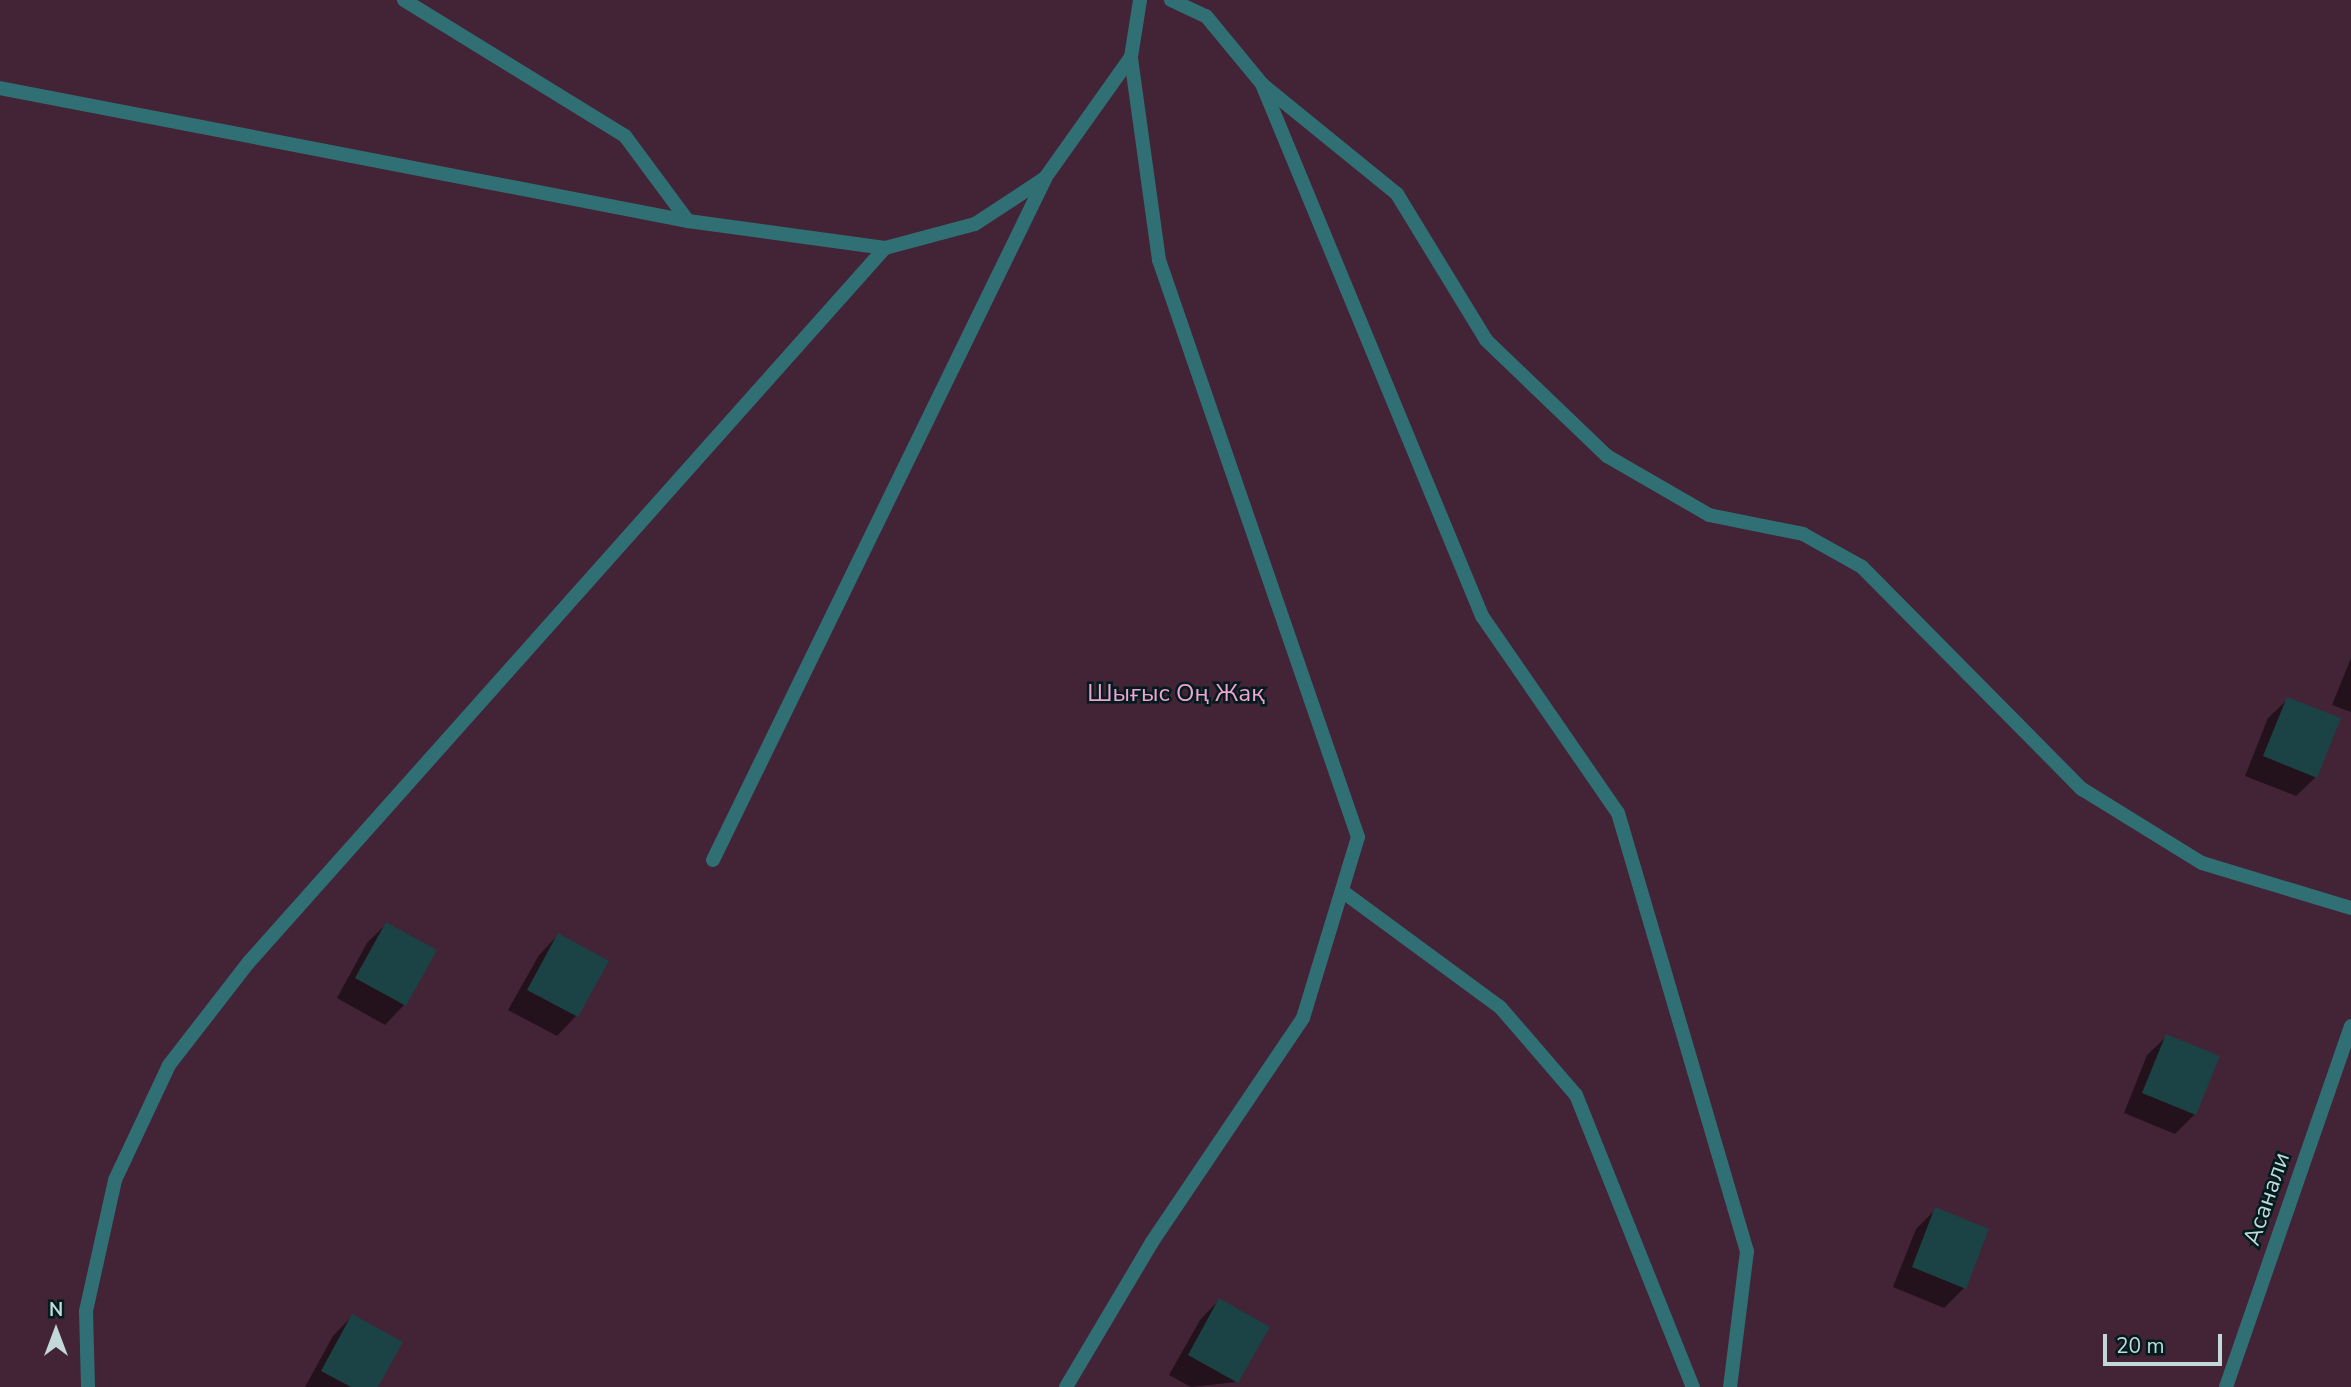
<!DOCTYPE html>
<meta charset="utf-8">
<style>
body{margin:0}
#map{position:relative;width:2351px;height:1387px;overflow:hidden;background:#00272a;font-family:"Nunito Sans",sans-serif}
div>[style]{position:absolute}
.green>*{inset:0;background:#432336}
.shadow>*{inset:0;background:#0007}
.building>*{inset:0;background:#1b4244}
.lane>*{height:14px;margin:-7px;padding:0 7px;transform-origin:7px;border-radius:7px;background:#306f73}
.street>*{height:14px;margin:-7px;padding:0 7px;transform-origin:7px;border-radius:7px;background:#306f73}
span{translate:-50% -50%;white-space:nowrap;text-align:center;line-height:1.15;-webkit-text-stroke:5px #001c1e;paint-order:stroke}
.park-label{font-size:24px;color:#f2a1d0}
.street-label{font-size:24px;color:#c3d8d9}
.north{position:absolute;left:21px;top:1296px;width:70px;height:70px;-webkit-text-stroke:5px #001c1e;paint-order:stroke;rotate:0deg;font-size:19px;font-weight:700;line-height:28px;text-align:center;color:#c3d8d9}
.north::after{content:'';display:block;margin:auto;width:24px;height:32px;background:#c3d8d9;clip-path:polygon(50% 0,100% 100%,50% 72%,0 100%)}
.scale{position:absolute;left:2103px;top:1334px;width:119px;height:32px;box-sizing:border-box;border:4px solid #c3d8d9;border-top:0;padding-left:9px;font-size:21px;line-height:24px;white-space:nowrap;color:#c3d8d9;-webkit-text-stroke:5px #001c1e;paint-order:stroke}
</style>
<div id="map">
<div class="green">
<i style="clip-path:polygon(0 0,2351px 0,2351px 1387px,0 1387px)"></i>
</div>
<div class="shadow">
<i style="clip-path:polygon(2351px 658px,2351px 712px,2332px 705px)"></i>
<i style="clip-path:polygon(2288px 699px,2316px 777px,2296px 796px,2245px 776px,2268px 718px)"></i>
<i style="clip-path:polygon(386px 924px,404px 1005px,385px 1025px,337px 998px,367px 943px)"></i>
<i style="clip-path:polygon(558px 935px,607px 962px,576px 1016px,557px 1036px,508px 1010px,539px 955px)"></i>
<i style="clip-path:polygon(2167px 1036px,2195px 1114px,2175px 1134px,2124px 1113px,2147px 1055px)"></i>
<i style="clip-path:polygon(1936px 1209px,1964px 1288px,1944px 1308px,1893px 1287px,1916px 1229px)"></i>
<i style="clip-path:polygon(1219px 1300px,1237px 1382px,1191px 1387px,1169px 1375px,1200px 1320px)"></i>
<i style="clip-path:polygon(352px 1316px,376px 1387px,305px 1387px,333px 1336px)"></i>
</div>
<div class="building">
<i style="clip-path:polygon(2287px 697px,2341px 718px,2317px 778px,2263px 756px)"></i>
<i style="clip-path:polygon(386px 922px,437px 950px,406px 1006px,355px 978px)"></i>
<i style="clip-path:polygon(558px 933px,609px 961px,578px 1017px,527px 990px)"></i>
<i style="clip-path:polygon(2166px 1034px,2220px 1056px,2196px 1115px,2142px 1093px)"></i>
<i style="clip-path:polygon(1935px 1207px,1989px 1229px,1966px 1289px,1912px 1267px)"></i>
<i style="clip-path:polygon(1219px 1298px,1270px 1327px,1238px 1383px,1188px 1355px)"></i>
<i style="clip-path:polygon(352px 1314px,403px 1342px,378px 1387px,351px 1387px,321px 1371px)"></i>
</div>
<div class="lane">
<i style="left:404px;top:0;width:259px;rotate:31.6deg"></i>
<i style="left:625px;top:136px;width:106px;rotate:53.5deg"></i>
<i style="left:1171px;top:0;width:38px;rotate:25deg"></i>
<i style="left:1206px;top:16px;width:88px;rotate:50.5deg"></i>
<i style="left:1262px;top:84px;width:576px;rotate:67.53deg"></i>
<i style="left:1482px;top:616px;width:239px;rotate:55.4deg"></i>
<i style="left:1618px;top:813px;width:457px;rotate:73.6deg"></i>
<i style="left:1747px;top:1251px;width:137px;rotate:97.1deg"></i>
<i style="left:1263px;top:85px;width:173px;rotate:39.1deg"></i>
<i style="left:1397px;top:194px;width:171px;rotate:58.6deg"></i>
<i style="left:1486px;top:340px;width:168px;rotate:43.8deg"></i>
<i style="left:1607px;top:456px;width:118px;rotate:30deg"></i>
<i style="left:1709px;top:515px;width:96px;rotate:11.4deg"></i>
<i style="left:1803px;top:534px;width:68px;rotate:29.2deg"></i>
<i style="left:1862px;top:567px;width:313px;rotate:45.3deg"></i>
<i style="left:2082px;top:789px;width:141px;rotate:31.7deg"></i>
<i style="left:2202px;top:863px;width:156px;rotate:16.8deg"></i>
<i style="left:0;top:88px;width:701px;rotate:10.94deg"></i>
<i style="left:688px;top:221px;width:199px;rotate:7.8deg"></i>
<i style="left:885px;top:248px;width:93px;rotate:-14.9deg"></i>
<i style="left:975px;top:224px;width:84px;rotate:-33.3deg"></i>
<i style="left:1045px;top:178px;width:148px;rotate:-54.6deg"></i>
<i style="left:1131px;top:57px;width:58px;rotate:-81deg"></i>
<i style="left:713px;top:860px;width:758px;rotate:-64.01deg"></i>
<i style="left:1342px;top:891px;width:196px;rotate:36.3deg"></i>
<i style="left:1500px;top:1007px;width:116px;rotate:49.2deg"></i>
<i style="left:1576px;top:1095px;width:315px;rotate:68.2deg"></i>
<i style="left:88px;top:1387px;width:76px;rotate:-91.5deg"></i>
<i style="left:86px;top:1311px;width:134px;rotate:-77.5deg"></i>
<i style="left:115px;top:1180px;width:127px;rotate:-64.8deg"></i>
<i style="left:169px;top:1065px;width:130px;rotate:-52.2deg"></i>
<i style="left:249px;top:962px;width:956px;rotate:-48.31deg"></i>
<i style="left:1066px;top:1387px;width:169px;rotate:-59.3deg"></i>
<i style="left:1152px;top:1242px;width:270px;rotate:-56deg"></i>
<i style="left:1303px;top:1018px;width:189px;rotate:-73.1deg"></i>
<i style="left:1358px;top:837px;width:610px;rotate:-109.03deg"></i>
<i style="left:1159px;top:260px;width:205px;rotate:-97.9deg"></i>
</div>
<div class="street">
<i style="left:2226px;top:1387px;width:382px;rotate:-70.9deg"></i>
</div>
<div class="park-label">
<span style="left:1176px;top:694px">Шығыс Оң Жақ</span>
</div>
<div class="street-label">
<span style="left:2267px;top:1199px;rotate:-71deg">Асанали</span>
</div>
<div class="north">N</div>
<div class="scale">20 m</div>
</div>
